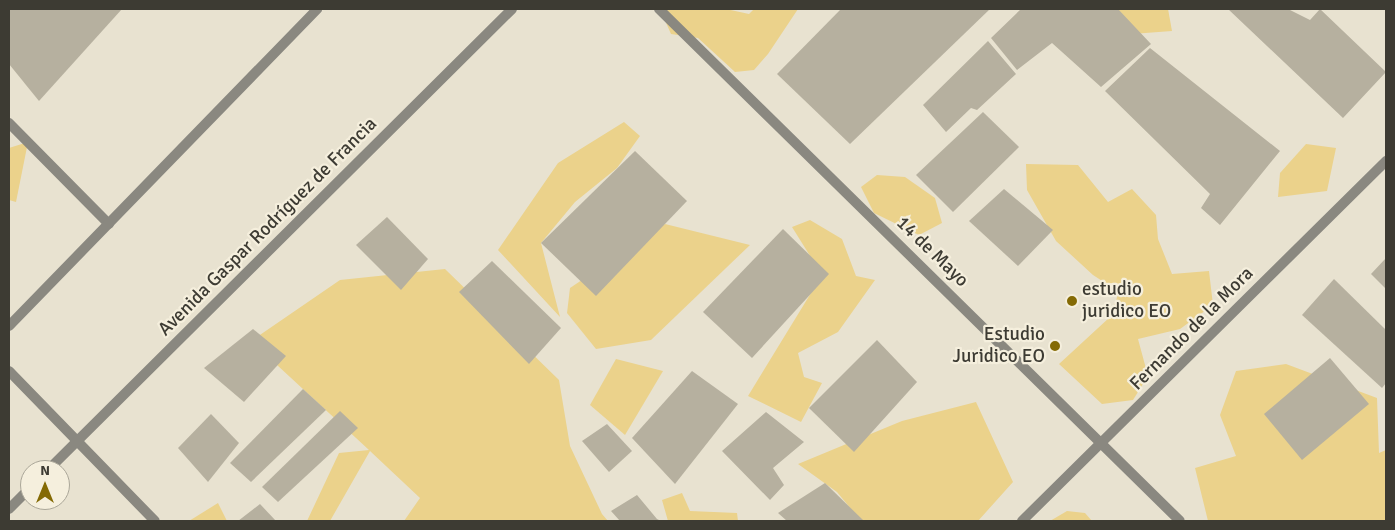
<!DOCTYPE html>
<meta charset="utf-8">
<style>
body{margin:0}
#map{position:relative;width:1395px;height:530px;overflow:hidden;background:#e8e2d0;font-family:Signika,sans-serif}
div>[style]{position:absolute}
.green>*{inset:0;background:#ebd28b}
.building>*{inset:0;background:#b6b09f}
.minor>*{height:10px;margin:-5px;padding:0 5px;transform-origin:5px;border-radius:5px;background:#8a8880}
.dots>*{width:14px;height:14px;translate:-50% -50%;box-sizing:border-box;border:2px solid #f5efdd;border-radius:50%}
span{translate:-50% -50%;white-space:nowrap;text-align:center;line-height:1.15;-webkit-text-stroke:4.5px #f5efdd;paint-order:stroke}
.street-label{font-size:19px;color:#3d3b33}
.poi-label{font-size:19px;color:#3d3b33}
.left{translate:0 -50%;text-align:left}
.right{translate:-100% -50%;text-align:right}
.frame{position:absolute;inset:0;border:10px solid #3d3b33;pointer-events:none}
.north{position:absolute;left:20px;top:460px;width:50px;height:50px;box-sizing:border-box;background:#f5efdd;border:1px solid #aba799;border-radius:50%;rotate:0deg;font-size:14px;font-weight:700;line-height:20px;text-align:center;color:#3d3b33}
.north::after{content:'';display:block;margin:auto;width:18px;height:22px;background:#846a04;clip-path:polygon(50% 0,100% 100%,50% 72%,0 100%)}
</style>
<div id="map">
<div class="green">
<i style="clip-path:polygon(660px 9px,726px 9px,749px 14px,754px 9px,798px 9px,768px 54px,754px 70px,735px 72px,698px 38px,671px 34px)"></i>
<i style="clip-path:polygon(1117px 9px,1168px 9px,1172px 31px,1132px 34px)"></i>
<i style="clip-path:polygon(624px 122px,640px 136px,617px 168px,575px 202px,541px 243px,560px 317px,498px 250px,558px 163px)"></i>
<i style="clip-path:polygon(28px 142px,16px 202px,9px 200px,9px 148px)"></i>
<i style="clip-path:polygon(1306px 144px,1336px 148px,1327px 191px,1278px 197px,1280px 173px)"></i>
<i style="clip-path:polygon(1026px 164px,1078px 165px,1108px 202px,1132px 189px,1156px 215px,1158px 239px,1172px 274px,1209px 271px,1213px 305px,1180px 329px,1138px 339px,1148px 376px,1133px 400px,1102px 404px,1059px 364px,1110px 317px,1119px 292px,1093px 275px,1056px 241px,1027px 190px)"></i>
<i style="clip-path:polygon(877px 175px,905px 177px,935px 198px,942px 223px,919px 235px,874px 213px,861px 187px)"></i>
<i style="clip-path:polygon(810px 220px,842px 239px,856px 276px,875px 280px,838px 332px,798px 353px,804px 377px,822px 383px,801px 422px,748px 396px,822px 275px,792px 227px)"></i>
<i style="clip-path:polygon(665px 224px,750px 245px,651px 340px,596px 349px,567px 313px,570px 288px)"></i>
<i style="clip-path:polygon(445px 269px,559px 380px,570px 446px,602px 514px,608px 521px,404px 521px,420px 498px,370px 451px,330px 521px,307px 521px,339px 453px,369px 450px,251px 341px,340px 280px)"></i>
<i style="clip-path:polygon(616px 359px,663px 371px,625px 435px,590px 405px)"></i>
<i style="clip-path:polygon(1286px 364px,1377px 398px,1379px 453px,1386px 450px,1386px 521px,1208px 521px,1195px 468px,1236px 456px,1220px 415px,1236px 371px)"></i>
<i style="clip-path:polygon(976px 402px,1013px 482px,978px 521px,861px 521px,837px 492px,798px 464px,902px 421px)"></i>
<i style="clip-path:polygon(682px 493px,690px 511px,737px 513px,738px 521px,668px 521px,662px 500px)"></i>
<i style="clip-path:polygon(218px 503px,227px 521px,189px 521px)"></i>
<i style="clip-path:polygon(1067px 511px,1085px 513px,1092px 521px,1050px 521px)"></i>
</div>
<div class="building">
<i style="clip-path:polygon(9px 9px,122px 9px,39px 101px,9px 64px)"></i>
<i style="clip-path:polygon(841px 9px,990px 9px,850px 144px,777px 74px)"></i>
<i style="clip-path:polygon(1021px 9px,1118px 9px,1151px 44px,1101px 87px,1052px 43px,1017px 70px,991px 38px)"></i>
<i style="clip-path:polygon(1228px 9px,1288px 9px,1310px 20px,1320px 9px,1386px 72px,1343px 118px)"></i>
<i style="clip-path:polygon(988px 41px,1016px 74px,977px 110px,971px 108px,946px 132px,923px 105px)"></i>
<i style="clip-path:polygon(1150px 48px,1280px 151px,1220px 225px,1201px 208px,1210px 194px,1105px 91px)"></i>
<i style="clip-path:polygon(983px 112px,1019px 147px,953px 212px,916px 175px)"></i>
<i style="clip-path:polygon(635px 151px,687px 201px,596px 296px,541px 243px)"></i>
<i style="clip-path:polygon(1004px 189px,1053px 230px,1018px 266px,969px 221px)"></i>
<i style="clip-path:polygon(387px 217px,428px 259px,401px 290px,356px 245px)"></i>
<i style="clip-path:polygon(783px 229px,829px 274px,752px 358px,703px 312px)"></i>
<i style="clip-path:polygon(1386px 258px,1386px 289px,1371px 274px)"></i>
<i style="clip-path:polygon(492px 261px,561px 328px,529px 364px,459px 292px)"></i>
<i style="clip-path:polygon(1334px 279px,1386px 330px,1386px 383px,1382px 388px,1302px 315px)"></i>
<i style="clip-path:polygon(253px 329px,286px 356px,244px 402px,204px 368px)"></i>
<i style="clip-path:polygon(877px 340px,917px 382px,854px 452px,809px 408px)"></i>
<i style="clip-path:polygon(1330px 358px,1369px 404px,1302px 460px,1264px 414px)"></i>
<i style="clip-path:polygon(692px 371px,738px 404px,675px 484px,632px 438px)"></i>
<i style="clip-path:polygon(303px 389px,326px 410px,251px 482px,230px 463px)"></i>
<i style="clip-path:polygon(340px 411px,358px 428px,278px 502px,262px 487px)"></i>
<i style="clip-path:polygon(766px 412px,804px 442px,773px 468px,784px 485px,770px 500px,722px 451px)"></i>
<i style="clip-path:polygon(211px 414px,239px 443px,208px 482px,178px 448px)"></i>
<i style="clip-path:polygon(607px 424px,632px 451px,609px 472px,582px 441px)"></i>
<i style="clip-path:polygon(825px 483px,864px 521px,787px 521px,778px 513px)"></i>
<i style="clip-path:polygon(637px 495px,657px 519px,661px 521px,620px 521px,611px 511px)"></i>
<i style="clip-path:polygon(260px 504px,276px 521px,238px 521px)"></i>
</div>
<div class="minor">
<i style="left:659px;top:9px;width:730px;rotate:44.5deg"></i>
<i style="left:9px;top:123px;width:142px;rotate:45.3deg"></i>
<i style="left:9px;top:326px;width:442px;rotate:-45.8deg"></i>
<i style="left:9px;top:371px;width:209px;rotate:45.8deg"></i>
<i style="left:48px;top:470px;width:654px;rotate:-44.81deg"></i>
<i style="left:9px;top:509px;width:30px;rotate:-45deg"></i>
<i style="left:1022px;top:521px;width:512px;rotate:-44.68deg"></i>
</div>
<div class="dots">
<i style="left:1072px;top:301px;background:#846a04"></i>
<i style="left:1055px;top:346px;background:#846a04"></i>
</div>
<div class="street-label">
<span style="left:268px;top:227px;rotate:-45deg">Avenida Gaspar Rodríguez de Francia</span>
<span style="left:932px;top:252px;rotate:44deg">14 de Mayo</span>
<span style="left:1192px;top:329px;rotate:-45deg">Fernando de la Mora</span>
</div>
<div class="poi-label">
<span class="left" style="left:1082px;top:301px">estudio<br>juridico EO</span>
<span class="right" style="left:1045px;top:346px">Estudio<br>Juridico EO</span>
</div>
<div class="frame"></div>
<div class="north">N</div>
</div>
